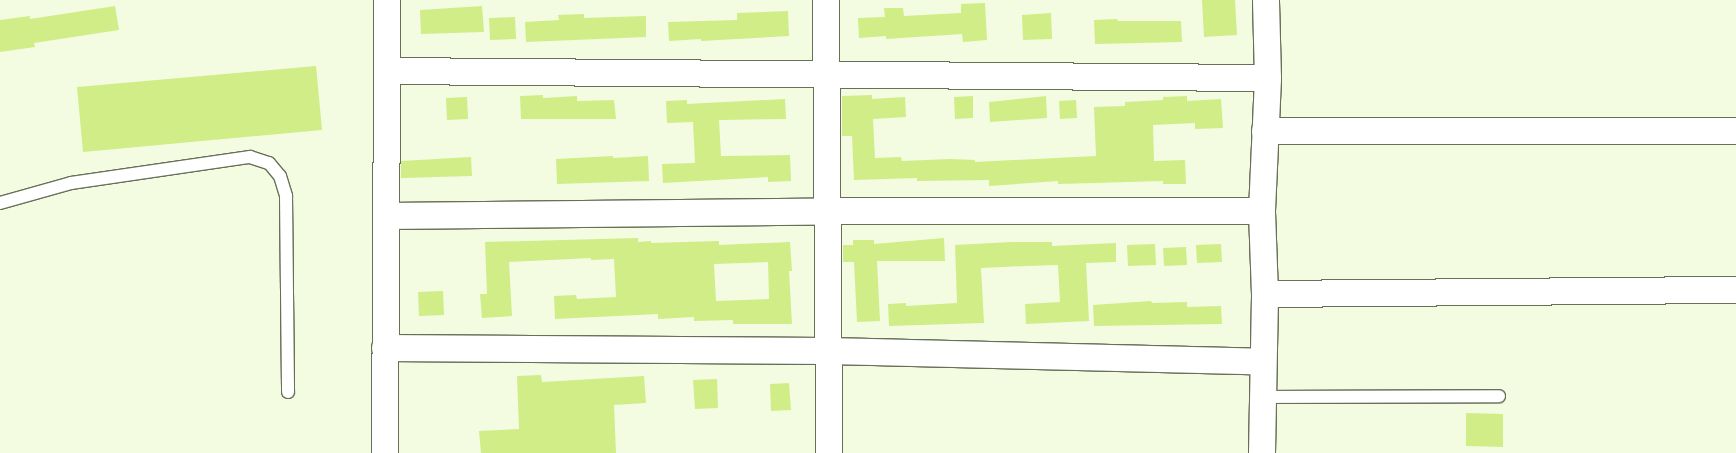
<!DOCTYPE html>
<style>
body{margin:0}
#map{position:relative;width:1736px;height:453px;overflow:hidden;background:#f3fce1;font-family:Overpass,sans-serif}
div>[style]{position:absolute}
.building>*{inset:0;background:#d0ed88}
.roads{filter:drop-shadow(1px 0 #686f59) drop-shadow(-1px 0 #686f59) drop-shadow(0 1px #686f59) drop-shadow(0 -1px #686f59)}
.service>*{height:12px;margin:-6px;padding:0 6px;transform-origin:6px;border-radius:6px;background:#fff}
.minor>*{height:26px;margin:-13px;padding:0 13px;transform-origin:13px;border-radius:13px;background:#fff}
span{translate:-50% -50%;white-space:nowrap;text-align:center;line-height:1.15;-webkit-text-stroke:4.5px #fff;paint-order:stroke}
</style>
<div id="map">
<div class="building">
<i style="clip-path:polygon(1202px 0,1235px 0,1237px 35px,1204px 37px)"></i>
<i style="clip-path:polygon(985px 3px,987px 40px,963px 42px,962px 34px,886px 39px,886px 36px,859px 38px,858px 18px,885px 17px,884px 8px,903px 8px,904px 16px,961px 13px,961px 4px)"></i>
<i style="clip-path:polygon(115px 6px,119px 30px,34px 43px,35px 47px,0 52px,0 20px,30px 16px,30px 19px)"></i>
<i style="clip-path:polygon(482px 6px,484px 32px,421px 34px,420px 10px)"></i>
<i style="clip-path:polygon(788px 11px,789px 36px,701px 41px,701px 39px,669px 41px,668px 22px,737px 20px,737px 13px)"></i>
<i style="clip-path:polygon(1051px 13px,1052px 39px,1023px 40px,1022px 15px)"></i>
<i style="clip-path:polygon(584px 14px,584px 18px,646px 16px,646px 37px,526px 42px,525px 22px,559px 20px,558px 15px)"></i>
<i style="clip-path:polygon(515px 17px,516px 39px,490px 40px,489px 18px)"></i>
<i style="clip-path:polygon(1117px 19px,1118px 21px,1181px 21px,1182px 42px,1095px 44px,1094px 20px)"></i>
<i style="clip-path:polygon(316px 66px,322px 130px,83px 152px,77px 87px)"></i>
<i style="clip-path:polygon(543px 95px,543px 98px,577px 96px,577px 101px,614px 100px,616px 119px,521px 119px,520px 96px)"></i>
<i style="clip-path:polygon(872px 95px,872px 99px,905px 97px,906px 117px,873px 119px,875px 158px,901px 157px,902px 161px,950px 159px,975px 160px,975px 162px,1096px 156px,1094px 107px,1125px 106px,1125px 102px,1163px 100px,1163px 97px,1187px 96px,1187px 101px,1221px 99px,1223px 128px,1195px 129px,1195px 123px,1153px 125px,1154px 161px,1185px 160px,1186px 184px,1163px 184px,1163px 181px,1058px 184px,1058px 181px,989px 186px,989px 180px,917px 181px,917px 178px,854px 180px,852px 136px,842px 136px,842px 96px)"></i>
<i style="clip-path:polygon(973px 96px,973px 118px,955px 119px,954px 97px)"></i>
<i style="clip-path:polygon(1046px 96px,1047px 118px,990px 122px,989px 102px)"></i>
<i style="clip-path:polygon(467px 97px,468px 119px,447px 120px,446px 98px)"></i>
<i style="clip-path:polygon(785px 99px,786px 119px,719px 120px,721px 156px,790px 155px,791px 181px,768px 182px,768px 177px,663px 183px,662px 164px,695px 163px,693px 122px,667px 123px,666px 101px,687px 100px,687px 104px)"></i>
<i style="clip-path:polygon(1076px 100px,1077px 118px,1060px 119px,1059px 101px)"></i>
<i style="clip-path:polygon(613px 156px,613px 158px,648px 156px,649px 181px,557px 184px,556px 159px)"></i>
<i style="clip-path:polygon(471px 157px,472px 176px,401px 178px,401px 161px)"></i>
<i style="clip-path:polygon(evenodd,638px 238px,638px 242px,651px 241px,651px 243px,719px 241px,719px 245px,790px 242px,792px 271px,789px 271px,792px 324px,733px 324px,733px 320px,694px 321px,694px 317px,658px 319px,658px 314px,555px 319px,554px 296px,576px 295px,577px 299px,616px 297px,614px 259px,591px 260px,591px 258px,509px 262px,512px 316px,482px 318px,480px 294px,487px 294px,485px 242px,638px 238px,768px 262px,769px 299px,716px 301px,714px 264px,768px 262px)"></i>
<i style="clip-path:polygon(944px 238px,945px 261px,877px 261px,880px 321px,857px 322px,854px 262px,843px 262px,843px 245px,853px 245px,853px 240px,874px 240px,874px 244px)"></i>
<i style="clip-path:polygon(1012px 242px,1052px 242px,1052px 246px,1116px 243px,1116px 262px,1086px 263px,1089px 321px,1026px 324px,1025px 304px,1060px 302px,1058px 265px,1026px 266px,981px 268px,984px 323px,889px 326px,888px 304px,906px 303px,906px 306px,957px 303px,955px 245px)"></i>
<i style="clip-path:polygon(1155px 244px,1156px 265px,1128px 266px,1127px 245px)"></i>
<i style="clip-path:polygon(1221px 244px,1222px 262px,1197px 263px,1196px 245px)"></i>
<i style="clip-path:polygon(1186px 247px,1187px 265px,1164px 266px,1163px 248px)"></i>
<i style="clip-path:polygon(443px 291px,444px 315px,419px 316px,418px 292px)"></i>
<i style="clip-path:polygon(1151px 301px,1152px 303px,1187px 302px,1187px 307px,1221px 306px,1222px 324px,1094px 326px,1093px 305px)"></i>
<i style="clip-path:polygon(541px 375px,542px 382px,644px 376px,646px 403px,614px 405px,616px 453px,481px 453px,479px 431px,519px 429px,517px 376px)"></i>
<i style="clip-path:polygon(717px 379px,718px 408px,695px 409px,693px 380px)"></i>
<i style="clip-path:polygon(789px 383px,791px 410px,771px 411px,770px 384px)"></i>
<i style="clip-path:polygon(1466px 413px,1503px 414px,1503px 447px,1466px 446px)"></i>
</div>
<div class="roads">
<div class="service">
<i style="left:0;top:203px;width:74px;rotate:-15.7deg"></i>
<i style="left:71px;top:183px;width:181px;rotate:-8.3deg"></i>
<i style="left:250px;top:157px;width:20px;rotate:18deg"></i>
<i style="left:269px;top:163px;width:17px;rotate:50deg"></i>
<i style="left:280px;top:176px;width:21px;rotate:73deg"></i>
<i style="left:286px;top:196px;width:196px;rotate:89.4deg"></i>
<i style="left:1262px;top:397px;width:237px;rotate:-0.2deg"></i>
</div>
<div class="minor">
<i style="left:826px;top:0;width:453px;rotate:89.6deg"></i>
<i style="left:387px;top:71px;width:881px;rotate:0.46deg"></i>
<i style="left:1265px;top:131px;width:471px"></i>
<i style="left:386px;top:216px;width:441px;rotate:-0.6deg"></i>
<i style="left:827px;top:211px;width:435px"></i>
<i style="left:1265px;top:294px;width:471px;rotate:-0.5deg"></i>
<i style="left:385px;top:348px;width:442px;rotate:0.4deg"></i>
<i style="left:827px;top:351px;width:435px;rotate:1.4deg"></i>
<i style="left:385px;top:453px;width:453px;rotate:-89.7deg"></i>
<i style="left:1262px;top:453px;width:159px;rotate:-88.9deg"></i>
<i style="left:1265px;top:294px;width:83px;rotate:-92.1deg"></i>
<i style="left:1262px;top:211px;width:133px;rotate:-87.4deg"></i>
<i style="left:1268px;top:78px;width:78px;rotate:-91.5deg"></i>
</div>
</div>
</div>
